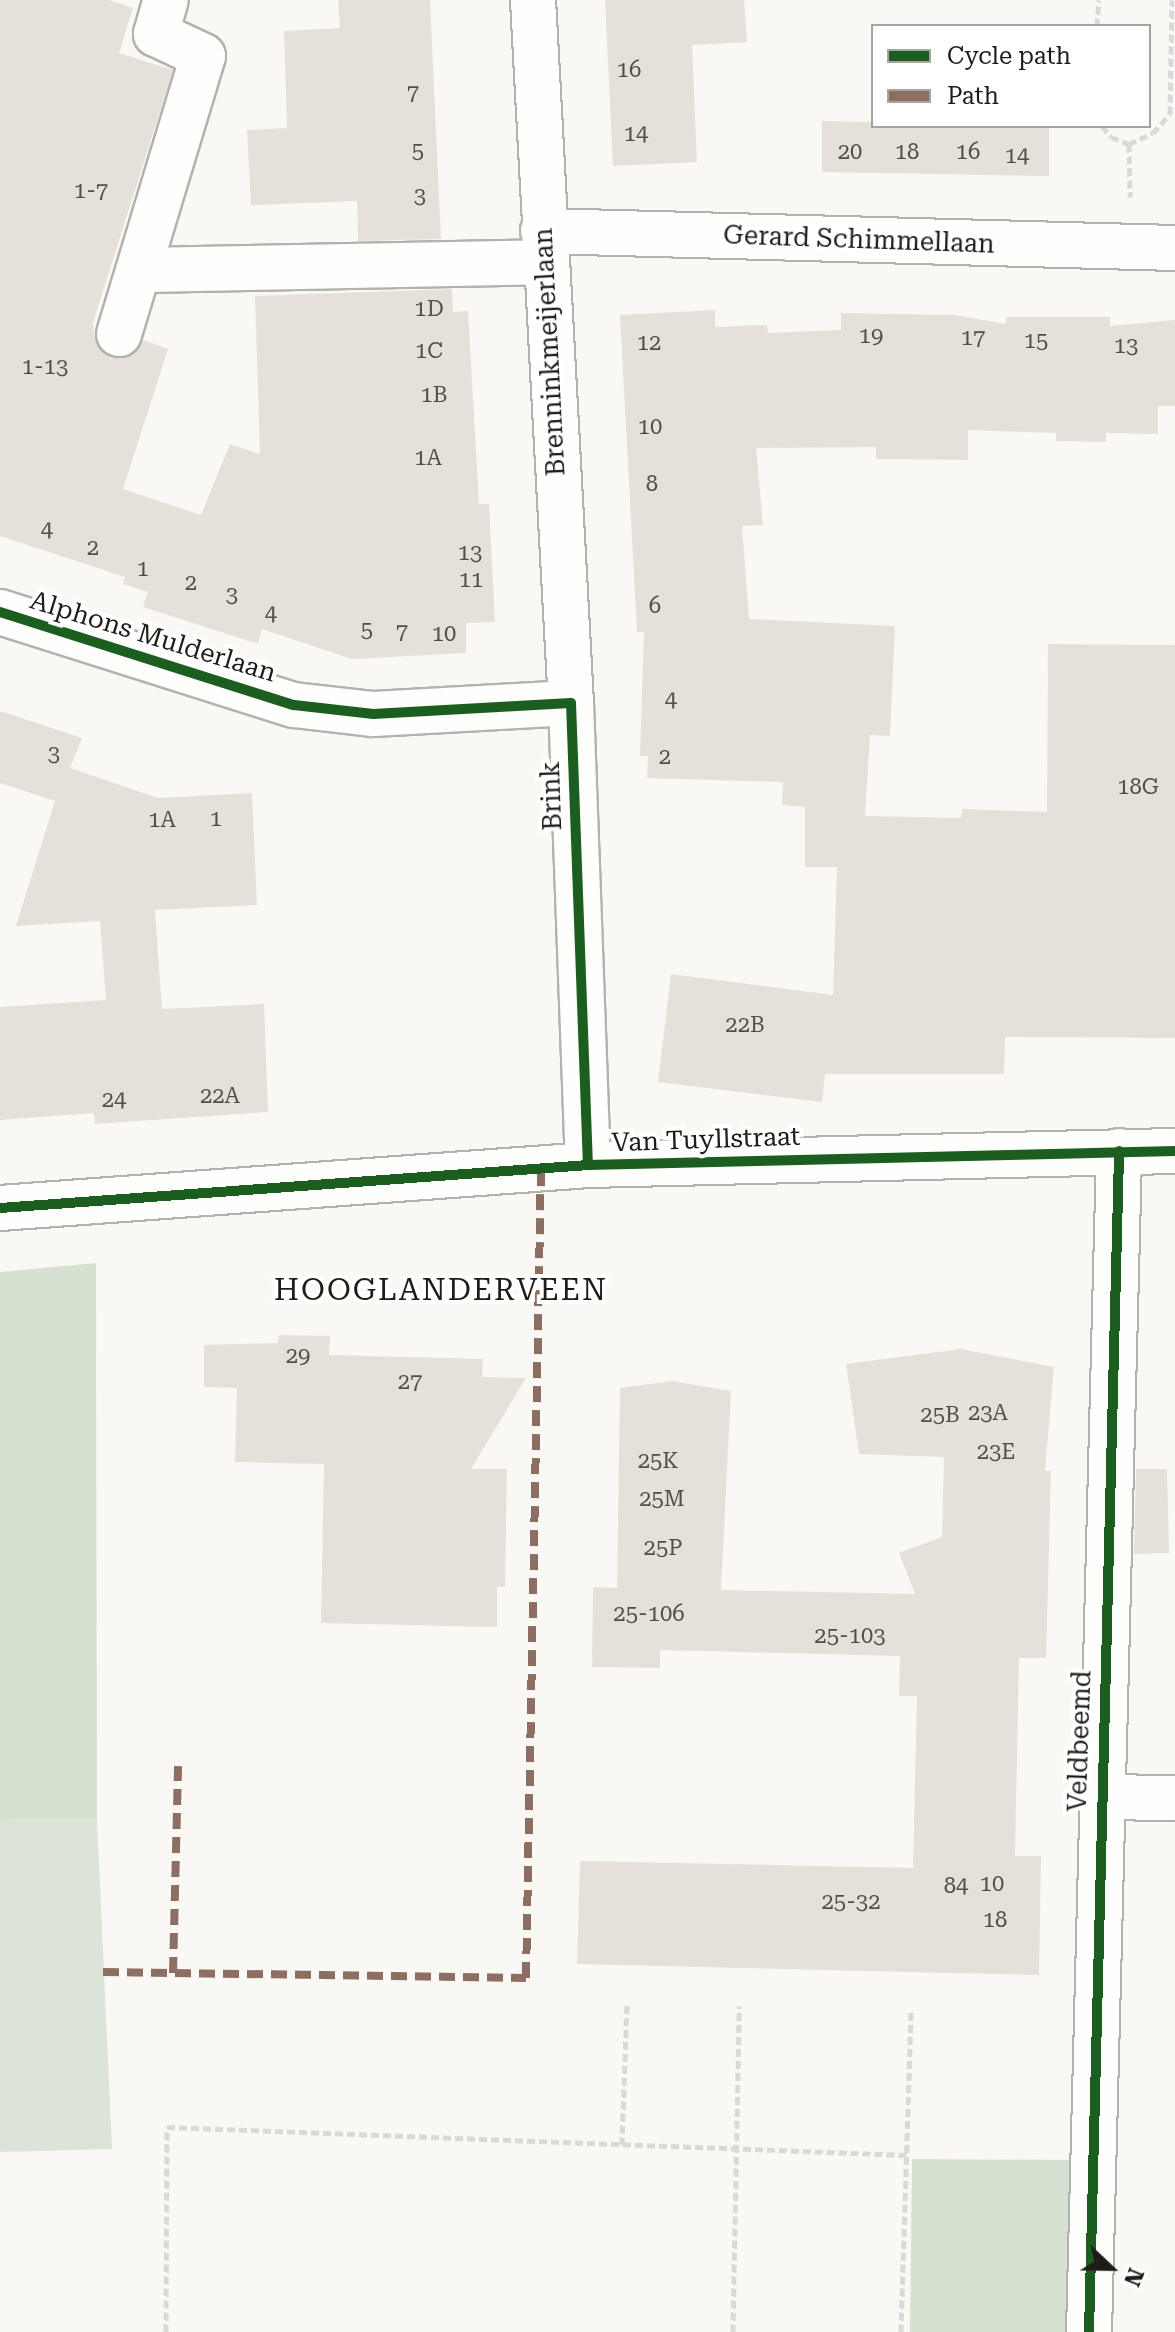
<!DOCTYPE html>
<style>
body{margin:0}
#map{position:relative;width:1175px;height:2332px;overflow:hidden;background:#faf8f4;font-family:"Roboto Serif",serif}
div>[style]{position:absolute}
.green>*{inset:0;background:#dbe4d7}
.forest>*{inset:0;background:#d7e1d1}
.building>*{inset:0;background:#e5e1d9}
.path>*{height:5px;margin-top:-2.5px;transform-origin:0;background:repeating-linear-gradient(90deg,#dbd9d8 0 8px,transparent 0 12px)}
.roads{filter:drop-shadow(2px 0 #b4b2af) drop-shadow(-2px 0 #b4b2af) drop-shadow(0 2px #b4b2af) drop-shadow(0 -2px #b4b2af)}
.minor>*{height:44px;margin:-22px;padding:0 22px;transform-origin:22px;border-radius:22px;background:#fefefd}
.quiet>*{height:8px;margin-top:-4px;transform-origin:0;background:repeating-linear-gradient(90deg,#8d6e63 0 16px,transparent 0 24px)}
.cycleway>*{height:10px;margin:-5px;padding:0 5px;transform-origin:5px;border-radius:5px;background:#1b5e20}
span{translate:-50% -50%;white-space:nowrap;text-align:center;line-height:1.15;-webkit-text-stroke:8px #fff;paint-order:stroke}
.number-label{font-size:22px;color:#524f4b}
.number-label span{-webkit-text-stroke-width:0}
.street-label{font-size:26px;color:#1e1c19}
.quarter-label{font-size:30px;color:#1e1c19;letter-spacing:2px}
.legend{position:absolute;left:871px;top:24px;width:280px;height:104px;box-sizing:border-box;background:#fff;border:2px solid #a5a4a3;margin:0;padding:10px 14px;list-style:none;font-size:24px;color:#1e1c19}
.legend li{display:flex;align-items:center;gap:16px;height:40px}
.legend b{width:40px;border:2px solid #a5a4a3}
.north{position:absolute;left:1071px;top:2228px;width:80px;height:80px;-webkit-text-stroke:6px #fff;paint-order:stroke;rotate:112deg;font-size:22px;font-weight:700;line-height:32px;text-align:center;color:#1e1c19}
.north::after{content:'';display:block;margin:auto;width:28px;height:36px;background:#1e1c19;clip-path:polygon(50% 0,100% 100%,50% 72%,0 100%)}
</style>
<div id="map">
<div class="green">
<i style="clip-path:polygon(97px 1819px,112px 2149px,0 2152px,0 1820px)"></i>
</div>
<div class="forest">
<i style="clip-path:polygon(96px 1263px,97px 1819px,0 1820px,0 1272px)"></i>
<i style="clip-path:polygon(912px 2159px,1079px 2160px,1079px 2332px,910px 2332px)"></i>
</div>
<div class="building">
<i style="clip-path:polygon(0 0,109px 0,133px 8px,119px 53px,173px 70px,93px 323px,95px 340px,111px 358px,135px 353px,143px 340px,168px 349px,123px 489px,201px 515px,230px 444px,260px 454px,255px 296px,452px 289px,453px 312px,468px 311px,479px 504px,489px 504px,495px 622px,466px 623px,466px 653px,352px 659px,262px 629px,258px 644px,143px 607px,148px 592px,123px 584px,125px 577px,0 536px)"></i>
<i style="clip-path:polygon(338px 0,430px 0,441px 239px,358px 241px,357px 201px,251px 205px,247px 130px,287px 128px,284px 31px,340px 28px)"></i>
<i style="clip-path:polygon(605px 0,744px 0,747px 42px,692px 45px,697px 162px,613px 166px)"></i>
<i style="clip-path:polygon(822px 121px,873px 122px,873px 126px,1049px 126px,1049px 176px,822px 172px)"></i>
<i style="clip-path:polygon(715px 310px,715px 327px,767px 325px,768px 333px,841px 330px,841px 313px,955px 315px,1006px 324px,1006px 317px,1110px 317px,1110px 326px,1175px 320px,1175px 406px,1158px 406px,1158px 434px,1106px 433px,1106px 442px,1056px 441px,1056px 433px,968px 430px,968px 460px,876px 459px,876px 447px,756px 448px,763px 525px,742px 526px,749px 619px,895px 626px,890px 736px,870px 735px,865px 816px,961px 818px,962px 809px,1047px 812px,1048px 644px,1175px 645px,1175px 1038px,1005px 1037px,1004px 1074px,825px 1074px,822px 1102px,658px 1082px,671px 974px,833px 995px,837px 867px,805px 867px,805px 807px,782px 805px,783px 782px,647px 778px,648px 756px,640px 756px,644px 632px,637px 632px,620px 315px)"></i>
<i style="clip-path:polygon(0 711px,82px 738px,70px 768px,158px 798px,252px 793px,257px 905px,155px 910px,162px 1009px,264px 1004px,268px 1112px,95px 1124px,94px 1113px,0 1120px,0 1007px,106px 1000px,100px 921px,16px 926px,55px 801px,0 783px)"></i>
<i style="clip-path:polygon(279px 1335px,330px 1336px,329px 1355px,483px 1359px,482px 1377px,526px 1378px,471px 1469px,507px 1469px,505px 1587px,497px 1587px,497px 1627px,321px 1623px,324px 1464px,235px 1462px,237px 1388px,204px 1387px,204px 1345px,278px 1343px)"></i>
<i style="clip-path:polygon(961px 1349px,1054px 1367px,1045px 1471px,1051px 1471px,1046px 1658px,1019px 1658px,1015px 1856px,1041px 1856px,1039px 1975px,577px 1964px,580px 1861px,913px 1868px,917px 1696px,899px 1696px,900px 1656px,660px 1650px,660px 1668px,592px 1667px,593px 1587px,617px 1588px,620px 1388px,672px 1381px,731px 1391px,721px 1590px,915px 1594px,899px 1553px,942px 1537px,944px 1457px,859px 1454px,846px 1364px)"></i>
<i style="clip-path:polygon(1136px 1469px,1167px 1469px,1169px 1553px,1134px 1554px)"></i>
</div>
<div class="path">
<i style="left:1097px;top:26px;width:26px;rotate:-86deg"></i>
<i style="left:1102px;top:126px;width:14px;rotate:51deg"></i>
<i style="left:1111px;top:137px;width:19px;rotate:21deg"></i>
<i style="left:1129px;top:144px;width:53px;rotate:88.9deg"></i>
<i style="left:1129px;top:144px;width:26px;rotate:-25deg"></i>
<i style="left:1153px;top:133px;width:25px;rotate:-48deg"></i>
<i style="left:1170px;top:114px;width:114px;rotate:-89deg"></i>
<i style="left:622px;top:2145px;width:142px;rotate:-88deg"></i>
<i style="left:166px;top:2332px;width:205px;rotate:-89.7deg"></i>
<i style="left:167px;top:2127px;width:740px;rotate:2.17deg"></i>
<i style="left:733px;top:2332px;width:326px;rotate:-88.9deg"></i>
<i style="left:901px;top:2332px;width:322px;rotate:-88.2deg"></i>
</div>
<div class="roads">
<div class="minor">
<i style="left:533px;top:0;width:704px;rotate:86.91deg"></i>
<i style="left:543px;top:231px;width:632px;rotate:1.54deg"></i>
<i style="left:142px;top:270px;width:403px;rotate:-1.1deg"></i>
<i style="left:119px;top:334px;width:290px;rotate:-73.2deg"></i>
<i style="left:203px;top:56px;width:52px;rotate:-154.9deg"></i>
<i style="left:156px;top:34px;width:35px;rotate:-74deg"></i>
<i style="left:0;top:612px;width:308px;rotate:17.6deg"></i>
<i style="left:294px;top:705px;width:80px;rotate:6.5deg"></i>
<i style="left:373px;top:714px;width:198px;rotate:-3.2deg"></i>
<i style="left:571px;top:703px;width:462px;rotate:87.9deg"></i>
<i style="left:0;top:1208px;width:590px;rotate:-4.18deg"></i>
<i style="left:588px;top:1165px;width:587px;rotate:-1.37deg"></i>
<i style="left:1100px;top:1797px;width:75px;rotate:0.8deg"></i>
<i style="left:1089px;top:2332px;width:1181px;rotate:-88.54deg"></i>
</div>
</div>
<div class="quiet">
<i style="left:103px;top:1972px;width:423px;rotate:0.8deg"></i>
<i style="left:526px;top:1978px;width:808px;rotate:-88.94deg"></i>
<i style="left:173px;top:1973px;width:207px;rotate:-88.6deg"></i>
</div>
<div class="cycleway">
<i style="left:0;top:612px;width:308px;rotate:17.6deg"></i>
<i style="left:294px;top:705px;width:80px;rotate:6.5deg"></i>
<i style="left:373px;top:714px;width:198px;rotate:-3.2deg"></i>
<i style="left:571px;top:703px;width:462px;rotate:87.9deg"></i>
<i style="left:0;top:1208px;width:590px;rotate:-4.18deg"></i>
<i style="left:588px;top:1165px;width:587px;rotate:-1.37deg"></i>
<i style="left:1089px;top:2332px;width:1181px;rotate:-88.54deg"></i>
</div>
<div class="number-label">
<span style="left:629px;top:70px">16</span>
<span style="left:413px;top:93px">7</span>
<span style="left:636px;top:134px">14</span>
<span style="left:418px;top:151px">5</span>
<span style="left:850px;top:152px">20</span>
<span style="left:907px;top:152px">18</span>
<span style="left:968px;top:152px">16</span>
<span style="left:1017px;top:156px">14</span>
<span style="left:91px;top:191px">1-7</span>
<span style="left:420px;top:196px">3</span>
<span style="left:429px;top:309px">1D</span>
<span style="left:871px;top:336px">19</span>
<span style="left:973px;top:338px">17</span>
<span style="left:1036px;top:341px">15</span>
<span style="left:649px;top:343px">12</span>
<span style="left:1126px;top:346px">13</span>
<span style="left:429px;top:351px">1C</span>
<span style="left:45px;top:367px">1-13</span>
<span style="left:434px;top:395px">1B</span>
<span style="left:650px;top:427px">10</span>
<span style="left:428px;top:458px">1A</span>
<span style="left:652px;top:484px">8</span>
<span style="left:47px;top:530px">4</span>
<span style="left:93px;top:548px">2</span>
<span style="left:470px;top:553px">13</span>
<span style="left:143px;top:569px">1</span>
<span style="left:471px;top:580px">11</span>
<span style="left:191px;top:583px">2</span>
<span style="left:232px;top:595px">3</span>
<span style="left:655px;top:606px">6</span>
<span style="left:271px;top:614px">4</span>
<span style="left:367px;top:630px">5</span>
<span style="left:402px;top:632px">7</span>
<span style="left:444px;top:634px">10</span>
<span style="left:671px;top:700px">4</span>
<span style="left:54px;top:754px">3</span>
<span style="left:665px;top:757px">2</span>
<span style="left:1138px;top:787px">18G</span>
<span style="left:216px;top:819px">1</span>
<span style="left:162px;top:820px">1A</span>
<span style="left:745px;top:1025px">22B</span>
<span style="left:220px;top:1096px">22A</span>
<span style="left:114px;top:1100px">24</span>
<span style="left:298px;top:1356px">29</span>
<span style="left:410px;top:1382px">27</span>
<span style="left:988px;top:1413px">23A</span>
<span style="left:940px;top:1415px">25B</span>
<span style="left:996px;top:1452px">23E</span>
<span style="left:658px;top:1461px">25K</span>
<span style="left:662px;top:1499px">25M</span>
<span style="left:663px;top:1548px">25P</span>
<span style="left:649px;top:1614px">25-106</span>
<span style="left:850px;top:1636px">25-103</span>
<span style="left:992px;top:1884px">10</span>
<span style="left:956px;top:1886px">84</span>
<span style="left:851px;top:1902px">25-32</span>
<span style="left:995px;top:1920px">18</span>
</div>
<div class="street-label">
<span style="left:859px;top:240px;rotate:2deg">Gerard Schimmellaan</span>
<span style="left:550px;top:352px;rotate:-93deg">Brenninkmeijerlaan</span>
<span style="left:153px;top:637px;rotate:17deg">Alphons Mulderlaan</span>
<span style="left:552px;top:796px;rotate:-92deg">Brink</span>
<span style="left:706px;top:1140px;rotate:-2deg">Van Tuyllstraat</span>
<span style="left:1080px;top:1741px;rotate:-88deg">Veldbeemd</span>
</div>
<div class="quarter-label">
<span style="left:441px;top:1290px">HOOGLANDERVEEN</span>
</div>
<ul class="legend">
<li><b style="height:10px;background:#1b5e20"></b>Cycle path</li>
<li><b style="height:10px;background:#8d6e63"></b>Path</li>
</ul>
<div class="north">N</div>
</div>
